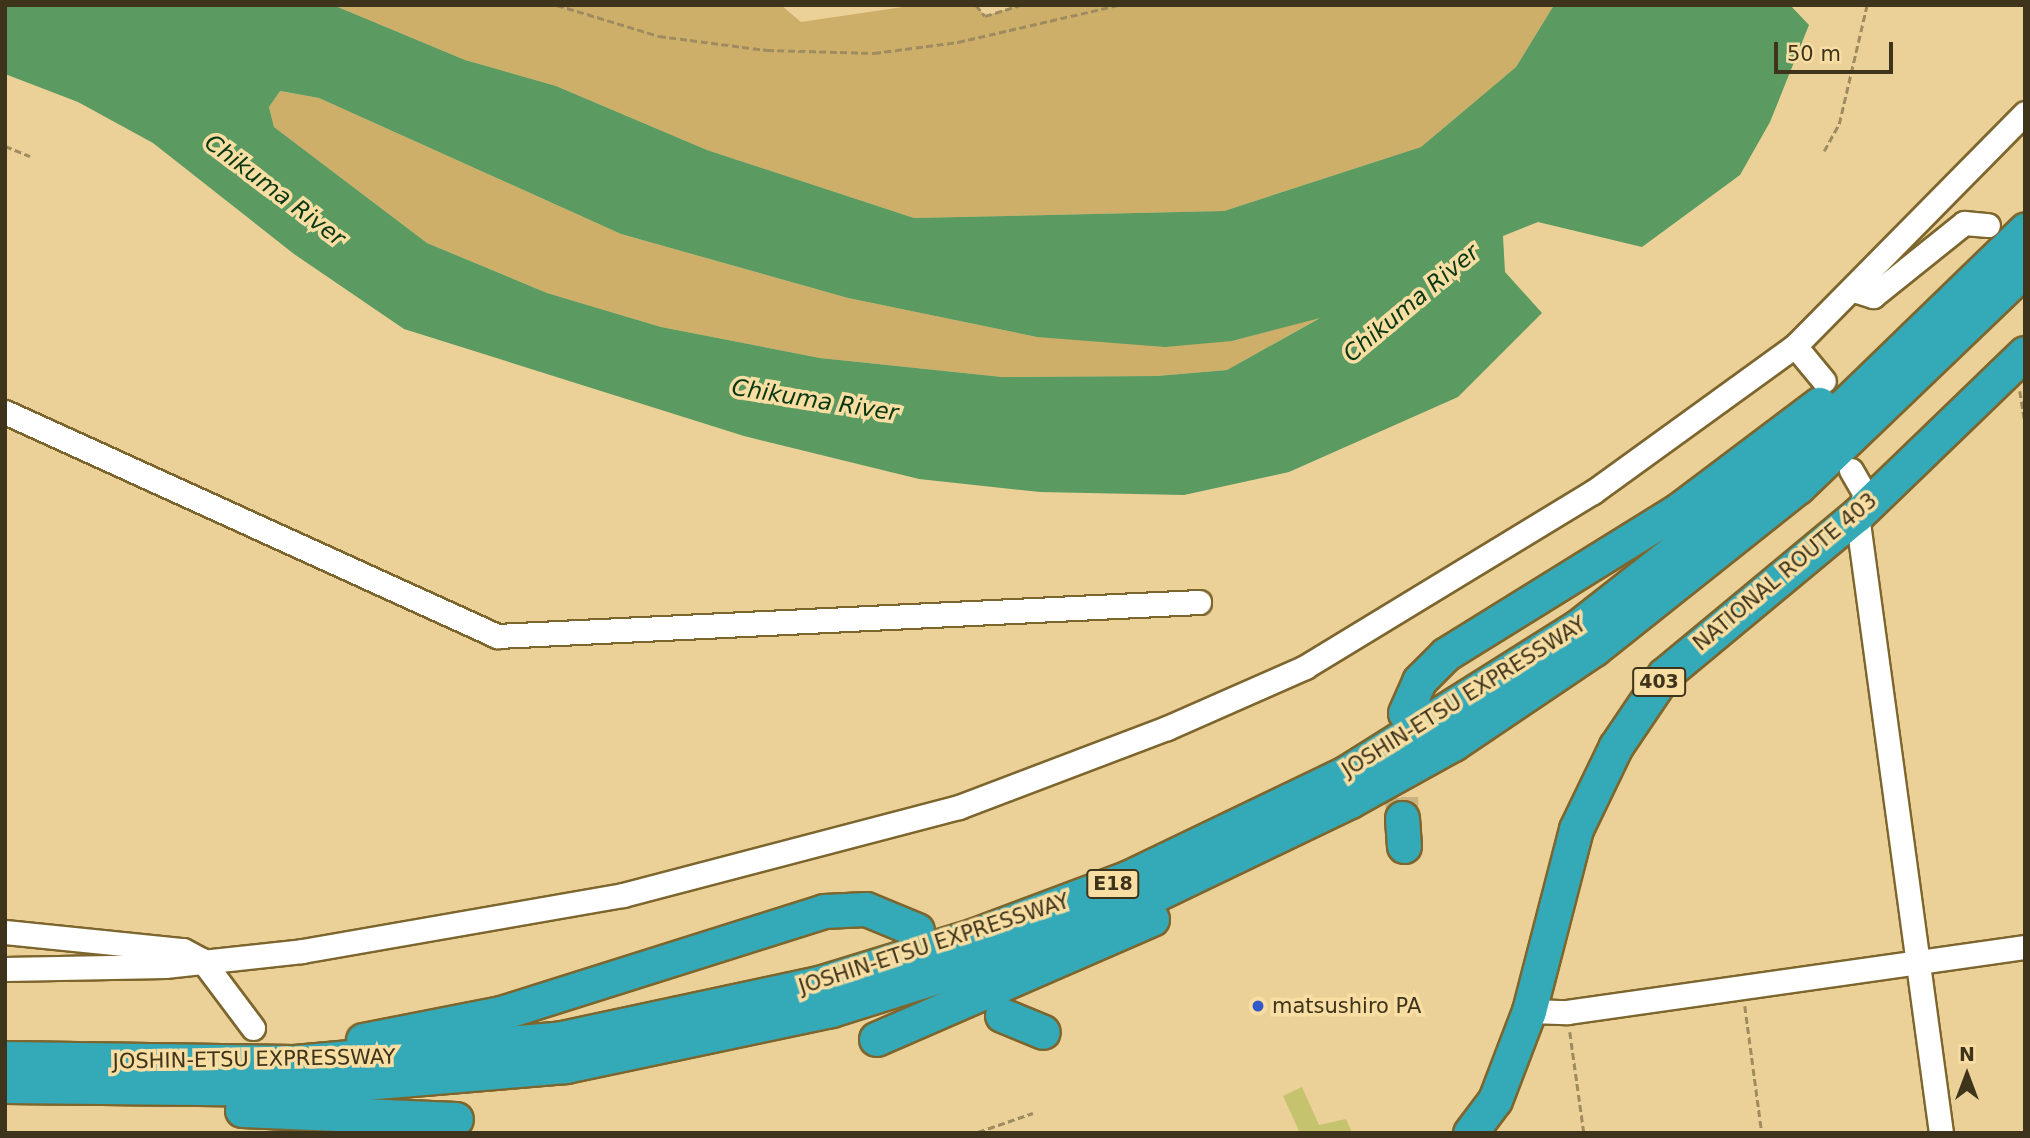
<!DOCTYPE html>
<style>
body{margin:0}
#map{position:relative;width:2030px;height:1138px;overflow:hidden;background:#ebd197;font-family:"DejaVu Sans",sans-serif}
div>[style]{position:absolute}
.green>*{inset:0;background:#ceaf6a}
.water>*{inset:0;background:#5b9a61}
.building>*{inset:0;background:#c6c36e}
.highway-tunnel>*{height:33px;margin-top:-16.5px;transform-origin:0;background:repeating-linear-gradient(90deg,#c8b27e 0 33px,transparent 0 50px)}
.path>*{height:2.5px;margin-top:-1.25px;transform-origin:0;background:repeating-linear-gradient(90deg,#9e8b60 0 7px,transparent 0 10.5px)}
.roads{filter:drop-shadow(2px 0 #7d662e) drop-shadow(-2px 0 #7d662e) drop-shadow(0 2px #7d662e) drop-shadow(0 -2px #7d662e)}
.minor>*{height:23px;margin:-11.5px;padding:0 11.5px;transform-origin:11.5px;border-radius:11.5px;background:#fff}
.highway>*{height:33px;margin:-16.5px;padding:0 16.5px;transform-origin:16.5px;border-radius:16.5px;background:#34a9b7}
.dots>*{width:19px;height:19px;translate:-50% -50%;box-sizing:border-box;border:4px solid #f8dea3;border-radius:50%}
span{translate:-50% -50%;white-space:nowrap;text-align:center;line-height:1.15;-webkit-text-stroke:7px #f8dea3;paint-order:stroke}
.shield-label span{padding:2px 5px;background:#f8dea3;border:2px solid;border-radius:5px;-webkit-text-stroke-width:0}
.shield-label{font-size:19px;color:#3e341c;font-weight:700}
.street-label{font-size:21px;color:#3e341c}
.poi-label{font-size:21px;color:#3e341c}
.left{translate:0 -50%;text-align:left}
.water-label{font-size:23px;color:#073711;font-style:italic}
.frame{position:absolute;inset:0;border:7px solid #3e341c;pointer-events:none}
.north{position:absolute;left:1932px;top:1040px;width:70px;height:70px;-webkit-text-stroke:5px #f8dea3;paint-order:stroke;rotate:0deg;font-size:19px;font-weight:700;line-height:28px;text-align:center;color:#3e341c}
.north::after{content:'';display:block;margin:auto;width:24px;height:32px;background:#3e341c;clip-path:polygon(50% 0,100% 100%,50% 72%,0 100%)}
.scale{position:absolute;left:1774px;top:42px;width:119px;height:32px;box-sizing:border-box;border:4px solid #3e341c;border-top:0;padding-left:9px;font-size:21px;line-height:24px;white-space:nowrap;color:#3e341c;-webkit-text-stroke:5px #f8dea3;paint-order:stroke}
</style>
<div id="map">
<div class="green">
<i style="clip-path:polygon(333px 5px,781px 5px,801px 22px,916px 5px,976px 5px,985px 16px,1020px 5px,1554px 5px,1516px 67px,1421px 147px,1224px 211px,914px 218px,707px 150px,556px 86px,465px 60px)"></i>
<i style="clip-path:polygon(279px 91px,319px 98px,621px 234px,848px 298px,1037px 337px,1232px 341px,1323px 316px,1227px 370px,1157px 376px,1002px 377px,820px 358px,661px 327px,547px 293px,427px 243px,274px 127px,269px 107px)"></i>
</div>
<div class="water">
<i style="clip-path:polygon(evenodd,5px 5px,333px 5px,465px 60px,556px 86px,707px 150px,914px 218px,1224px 211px,1421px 147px,1516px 67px,1554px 5px,1790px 5px,1809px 25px,1770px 122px,1740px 175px,1642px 247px,1538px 222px,1503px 236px,1505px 272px,1542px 313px,1458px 397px,1289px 472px,1184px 495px,1040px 492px,919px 479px,744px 436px,404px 329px,294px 254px,153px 143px,78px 102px,5px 74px,5px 5px,280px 91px,319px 98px,621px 234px,848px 298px,1037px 337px,1165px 347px,1232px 341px,1320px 318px,1227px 370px,1157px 376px,1002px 377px,820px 358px,661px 327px,547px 293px,427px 243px,274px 127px,269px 107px,280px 91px)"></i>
</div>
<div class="building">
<i style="clip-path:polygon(1302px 1087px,1319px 1125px,1346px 1119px,1352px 1133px,1300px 1133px,1283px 1096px)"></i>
</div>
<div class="highway-tunnel">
<i style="left:1401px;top:747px;width:71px;rotate:89.2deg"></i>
</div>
<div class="path">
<i style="left:557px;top:5px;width:107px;rotate:16.9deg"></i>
<i style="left:659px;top:36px;width:109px;rotate:7.4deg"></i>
<i style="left:767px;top:50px;width:107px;rotate:1.6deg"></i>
<i style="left:874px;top:53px;width:85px;rotate:-7.5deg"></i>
<i style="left:958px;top:42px;width:164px;rotate:-13deg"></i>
<i style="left:976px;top:5px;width:14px;rotate:51deg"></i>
<i style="left:985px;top:16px;width:37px;rotate:-17deg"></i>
<i style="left:5px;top:146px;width:27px;rotate:22deg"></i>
<i style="left:1824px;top:151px;width:31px;rotate:-61deg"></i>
<i style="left:1839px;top:124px;width:122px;rotate:-76.8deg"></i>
<i style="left:2020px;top:391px;width:31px;rotate:81deg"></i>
<i style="left:2025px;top:583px;width:21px;rotate:90deg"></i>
<i style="left:1745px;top:1006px;width:128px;rotate:82.4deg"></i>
<i style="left:1570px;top:1032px;width:102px;rotate:82.1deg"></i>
<i style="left:978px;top:1132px;width:58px;rotate:-19.1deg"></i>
</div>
<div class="roads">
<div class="minor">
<i style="left:1854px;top:290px;width:20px;rotate:18deg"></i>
<i style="left:1873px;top:296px;width:117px;rotate:-38.7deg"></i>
<i style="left:1964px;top:223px;width:24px;rotate:5deg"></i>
<i style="left:1795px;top:346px;width:45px;rotate:50.4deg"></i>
<i style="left:5px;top:412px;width:541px;rotate:24.48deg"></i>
<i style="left:497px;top:636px;width:703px;rotate:-2.77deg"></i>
<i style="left:1851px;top:470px;width:28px;rotate:60deg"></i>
<i style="left:1865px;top:494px;width:22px;rotate:111deg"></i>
<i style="left:1857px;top:515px;width:624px;rotate:82.26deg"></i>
<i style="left:5px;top:932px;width:179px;rotate:5.8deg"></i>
<i style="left:183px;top:950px;width:21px;rotate:28deg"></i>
<i style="left:202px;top:960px;width:85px;rotate:53.1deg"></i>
<i style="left:5px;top:969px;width:160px;rotate:-1.1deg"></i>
<i style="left:165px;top:966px;width:138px;rotate:-6.2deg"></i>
<i style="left:302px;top:951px;width:326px;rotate:-9.9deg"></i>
<i style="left:623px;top:895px;width:347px;rotate:-14.7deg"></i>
<i style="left:959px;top:807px;width:222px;rotate:-20.8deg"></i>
<i style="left:1167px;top:728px;width:151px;rotate:-23.8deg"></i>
<i style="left:1305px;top:667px;width:337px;rotate:-31.3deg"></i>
<i style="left:1593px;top:492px;width:249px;rotate:-35.9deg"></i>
<i style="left:1795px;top:346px;width:327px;rotate:-45.4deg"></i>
<i style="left:1529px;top:1011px;width:38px;rotate:2deg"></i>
<i style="left:1567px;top:1012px;width:463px;rotate:-8.1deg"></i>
</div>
<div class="highway">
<i style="left:1405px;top:713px;width:35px;rotate:-66deg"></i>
<i style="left:1419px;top:681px;width:38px;rotate:-45deg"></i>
<i style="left:1446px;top:654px;width:272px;rotate:-31.8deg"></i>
<i style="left:1677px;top:511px;width:178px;rotate:-37deg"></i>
<i style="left:1402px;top:818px;width:28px;rotate:86deg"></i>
<i style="left:1002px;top:1015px;width:44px;rotate:22.5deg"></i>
<i style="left:876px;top:1039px;width:301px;rotate:-23.5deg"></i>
<i style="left:363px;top:1040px;width:141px;rotate:-11.1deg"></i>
<i style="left:501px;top:1013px;width:339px;rotate:-17.5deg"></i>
<i style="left:824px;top:911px;width:42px;rotate:-2.7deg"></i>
<i style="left:866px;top:909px;width:55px;rotate:22.4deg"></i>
<i style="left:5px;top:1058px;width:289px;rotate:0.8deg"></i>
<i style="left:294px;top:1062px;width:269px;rotate:-5.1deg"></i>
<i style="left:562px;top:1038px;width:263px;rotate:-12.1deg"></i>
<i style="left:819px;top:983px;width:163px;rotate:-17.1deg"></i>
<i style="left:975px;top:935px;width:162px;rotate:-20.6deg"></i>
<i style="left:1127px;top:878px;width:244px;rotate:-25.7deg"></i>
<i style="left:1347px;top:772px;width:271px;rotate:-32.2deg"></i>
<i style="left:1576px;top:628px;width:254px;rotate:-38.1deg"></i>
<i style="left:1776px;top:471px;width:347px;rotate:-44.1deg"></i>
<i style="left:5px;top:1086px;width:289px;rotate:0.6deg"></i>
<i style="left:294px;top:1089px;width:273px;rotate:-4.8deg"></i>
<i style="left:566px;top:1066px;width:271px;rotate:-11.9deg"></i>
<i style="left:831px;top:1010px;width:164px;rotate:-17.4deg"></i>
<i style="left:987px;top:961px;width:160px;rotate:-20.9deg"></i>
<i style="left:1136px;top:904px;width:237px;rotate:-25.7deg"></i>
<i style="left:1350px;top:801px;width:118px;rotate:-29deg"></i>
<i style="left:1453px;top:744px;width:170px;rotate:-34deg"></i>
<i style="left:1594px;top:649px;width:260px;rotate:-38.5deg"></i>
<i style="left:1798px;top:487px;width:315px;rotate:-43.8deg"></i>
<i style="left:242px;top:1110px;width:214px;rotate:2.4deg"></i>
<i style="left:1470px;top:1133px;width:41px;rotate:-52.9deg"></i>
<i style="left:1495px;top:1100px;width:95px;rotate:-69.1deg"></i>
<i style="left:1529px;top:1011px;width:188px;rotate:-75.5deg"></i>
<i style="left:1576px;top:829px;width:92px;rotate:-64.3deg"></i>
<i style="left:1616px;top:746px;width:86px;rotate:-55.9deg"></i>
<i style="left:1664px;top:675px;width:251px;rotate:-39.7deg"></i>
<i style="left:1857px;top:515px;width:233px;rotate:-44deg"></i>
</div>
</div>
<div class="dots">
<i style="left:1258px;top:1006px;background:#3559c9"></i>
</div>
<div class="shield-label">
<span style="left:1659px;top:682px">403</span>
<span style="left:1113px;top:884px">E18</span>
</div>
<div class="street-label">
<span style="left:1785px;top:572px;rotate:-40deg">NATIONAL ROUTE 403</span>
<span style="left:1464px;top:697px;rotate:-32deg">JOSHIN-ETSU EXPRESSWAY</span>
<span style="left:934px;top:944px;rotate:-18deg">JOSHIN-ETSU EXPRESSWAY</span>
<span style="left:254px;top:1059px;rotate:-1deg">JOSHIN-ETSU EXPRESSWAY</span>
</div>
<div class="poi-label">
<span class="left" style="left:1272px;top:1006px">matsushiro PA</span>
</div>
<div class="water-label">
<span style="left:275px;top:190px;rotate:37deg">Chikuma River</span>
<span style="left:1411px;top:303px;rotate:-40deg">Chikuma River</span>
<span style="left:815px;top:400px;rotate:9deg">Chikuma River</span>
</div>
<div class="frame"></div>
<div class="north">N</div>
<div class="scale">50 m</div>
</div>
